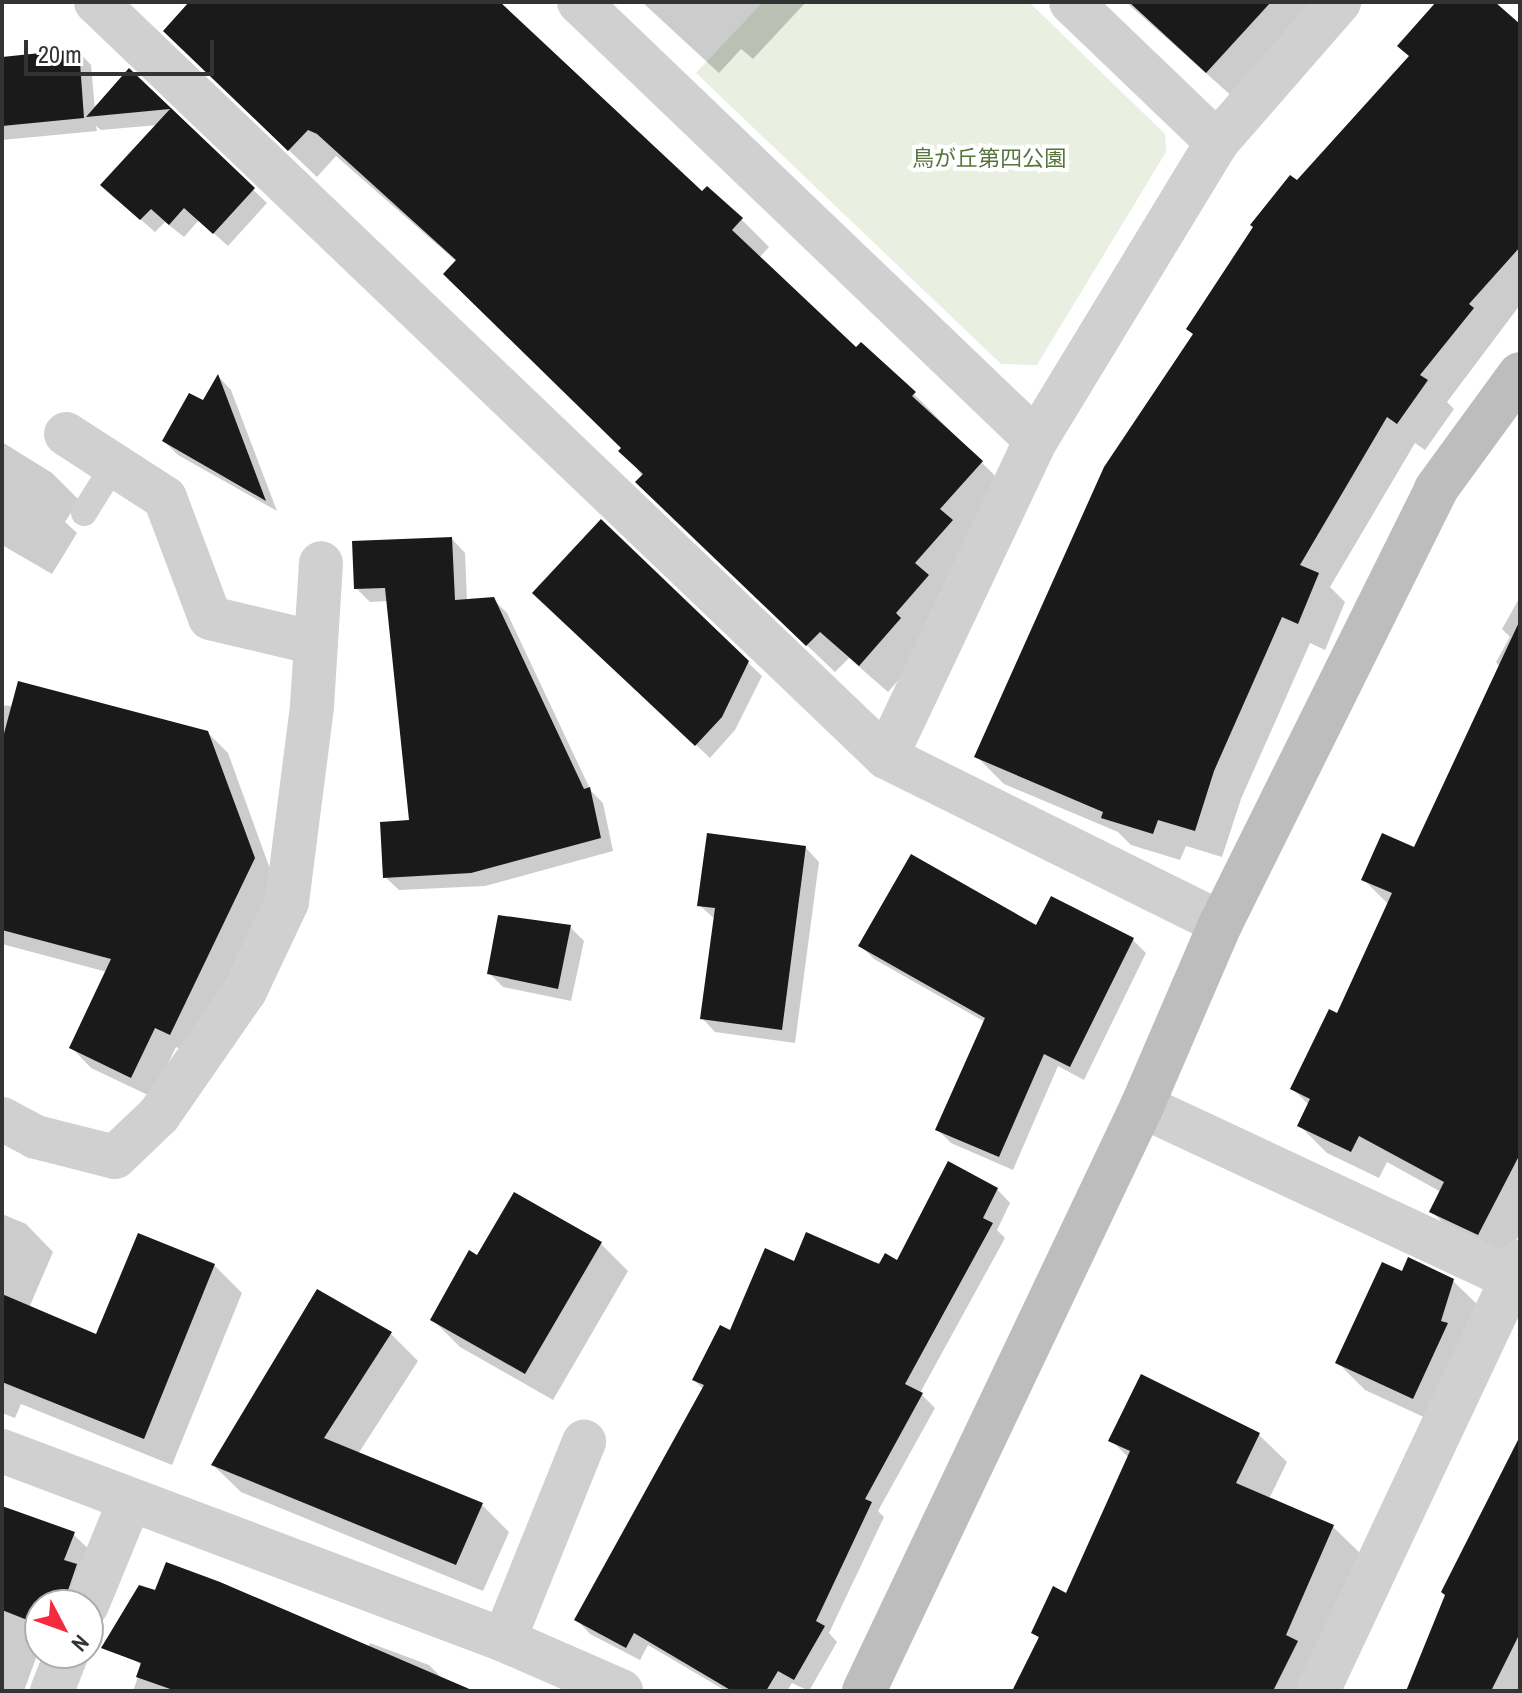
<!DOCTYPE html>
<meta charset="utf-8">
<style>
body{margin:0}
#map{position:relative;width:1522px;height:1693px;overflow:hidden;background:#fff;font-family:"Archivo Narrow","Noto Sans JP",sans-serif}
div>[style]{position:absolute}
.green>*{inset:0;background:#e9f0e1}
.shadow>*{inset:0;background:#0003}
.building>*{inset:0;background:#1a1a1a}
.lane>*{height:26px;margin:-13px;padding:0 13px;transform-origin:13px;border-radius:13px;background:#d0d0d0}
.street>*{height:44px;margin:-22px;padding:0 22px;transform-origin:22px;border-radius:22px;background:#d0d0d0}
.secondary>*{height:44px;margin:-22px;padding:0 22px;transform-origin:22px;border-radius:22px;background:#bdbdbd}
span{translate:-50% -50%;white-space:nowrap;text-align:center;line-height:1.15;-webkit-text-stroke:8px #fff;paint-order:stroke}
.park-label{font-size:22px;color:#56743b}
.frame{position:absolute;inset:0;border:4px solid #333;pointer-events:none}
.north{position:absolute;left:24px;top:1589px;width:80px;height:80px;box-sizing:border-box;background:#fff;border:2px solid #adadad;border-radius:50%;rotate:131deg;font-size:22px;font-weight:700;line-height:32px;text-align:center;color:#333}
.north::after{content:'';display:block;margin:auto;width:28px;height:36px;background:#f42b3c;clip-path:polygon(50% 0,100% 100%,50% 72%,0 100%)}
.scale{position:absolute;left:24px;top:40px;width:190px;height:36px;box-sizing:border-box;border:4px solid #333;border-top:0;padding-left:10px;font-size:24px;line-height:28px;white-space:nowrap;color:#333;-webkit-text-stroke:6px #fff;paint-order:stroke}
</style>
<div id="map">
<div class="green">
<i style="clip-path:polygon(763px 2px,1029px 2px,1165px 134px,1166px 152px,1037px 365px,1001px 364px,696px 73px)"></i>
</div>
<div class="shadow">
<i style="clip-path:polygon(191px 2px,499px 2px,702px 194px,707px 189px,742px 220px,769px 247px,759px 258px,856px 350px,914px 394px,1009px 490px,927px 647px,888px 692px,849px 658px,835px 672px,665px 510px,623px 448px,457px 262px,336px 156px,317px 177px,203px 68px)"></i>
<i style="clip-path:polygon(642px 2px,806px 2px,753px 59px,741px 49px,719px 73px)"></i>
<i style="clip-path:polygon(1126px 2px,1324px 2px,1234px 98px)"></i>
<i style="clip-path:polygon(1439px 2px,1492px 2px,1520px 26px,1520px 305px,1447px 402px,1454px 409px,1425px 450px,1415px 443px,1330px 587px,1345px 602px,1325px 650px,1310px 643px,1241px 799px,1222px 857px,1186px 846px,1180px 860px,1131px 845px,1118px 832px,1004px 784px,976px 756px,1297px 183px,1411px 56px)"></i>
<i style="clip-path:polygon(78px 51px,91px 65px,95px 110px,129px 71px,267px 203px,228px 246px,199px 220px,184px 237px,165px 222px,155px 232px,117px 199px,158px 125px,101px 130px,96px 126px,97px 131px,2px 140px,2px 59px)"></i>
<i style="clip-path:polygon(219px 377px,231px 390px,277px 511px,178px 455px,164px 441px,204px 403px)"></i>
<i style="clip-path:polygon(2px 442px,52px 473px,79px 500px,65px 522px,77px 533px,52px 574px,2px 545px)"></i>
<i style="clip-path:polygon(601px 522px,762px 676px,735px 730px,710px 758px,549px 606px)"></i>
<i style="clip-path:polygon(452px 539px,465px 553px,467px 601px,493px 599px,507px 613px,591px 791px,603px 803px,613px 851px,485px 886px,399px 890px,385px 877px,411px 822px,388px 601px,370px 602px,356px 588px)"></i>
<i style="clip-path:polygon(1520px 597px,1520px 1233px,1505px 1261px,1459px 1239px,1432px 1212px,1441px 1192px,1387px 1162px,1379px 1178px,1327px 1153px,1299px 1125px,1309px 1105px,1292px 1088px,1338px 1016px,1389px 905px,1363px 879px,1415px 850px,1500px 667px,1496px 662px,1510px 637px,1502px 629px)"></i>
<i style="clip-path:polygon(2px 705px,207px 732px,228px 753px,274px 880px,191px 1054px,176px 1047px,152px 1097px,91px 1068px,71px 1047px,107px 972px,2px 944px)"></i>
<i style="clip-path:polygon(806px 848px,819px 862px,795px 1043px,715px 1032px,702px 1018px,715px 919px,699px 905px)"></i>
<i style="clip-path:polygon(570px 927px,584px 941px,571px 1001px,503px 987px,489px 973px)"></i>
<i style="clip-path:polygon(1037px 928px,1133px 940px,1146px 953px,1084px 1080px,1058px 1066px,1013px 1170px,951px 1143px,937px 1129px,985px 1022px,874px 959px,861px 946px)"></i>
<i style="clip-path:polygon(997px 1189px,1010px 1203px,997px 1230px,1005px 1238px,920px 1393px,935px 1408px,878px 1511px,884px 1517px,829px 1633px,837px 1642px,809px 1691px,792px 1683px,787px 1691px,726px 1691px,648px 1645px,640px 1660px,590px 1634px,577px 1620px,704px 1390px,694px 1380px,731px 1332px,795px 1264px,898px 1262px)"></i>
<i style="clip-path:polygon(2px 1214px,26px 1224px,53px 1252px,29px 1308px,97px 1337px,214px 1265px,242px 1293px,172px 1465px,21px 1404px,15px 1418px,2px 1413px)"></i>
<i style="clip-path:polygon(601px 1244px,628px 1271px,553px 1400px,460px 1347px,432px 1319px,478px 1258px)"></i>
<i style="clip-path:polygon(1403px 1274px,1453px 1281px,1481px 1308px,1441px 1425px,1365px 1390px,1338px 1363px)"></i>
<i style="clip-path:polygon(317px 1291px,391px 1334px,418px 1361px,358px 1454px,482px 1505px,509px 1532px,483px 1591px,241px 1492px,213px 1465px)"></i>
<i style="clip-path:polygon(1142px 1377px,1259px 1435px,1287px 1462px,1269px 1499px,1333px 1527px,1361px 1554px,1314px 1691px,1027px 1691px,1040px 1639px,1033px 1633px,1067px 1595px,1129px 1458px,1111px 1440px)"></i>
<i style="clip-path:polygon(1520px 1440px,1520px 1691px,1411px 1691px)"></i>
<i style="clip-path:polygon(2px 1508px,73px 1534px,101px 1561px,103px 1593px,89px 1636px,95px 1649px,88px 1646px,88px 1605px,40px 1605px,40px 1647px,24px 1691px,2px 1691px)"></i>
<i style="clip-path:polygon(110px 1637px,368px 1648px,370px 1643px,429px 1665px,455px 1691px,133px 1691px,142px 1666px)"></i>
</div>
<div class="building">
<i style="clip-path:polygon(189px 2px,500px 2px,702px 191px,707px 186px,743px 218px,732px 230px,856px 347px,861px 342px,916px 392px,912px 396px,983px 461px,940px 509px,953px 520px,915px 563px,929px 575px,896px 613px,901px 618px,859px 666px,820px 632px,806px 646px,635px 482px,643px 474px,618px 451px,621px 448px,443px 274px,456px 260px,317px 134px,308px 130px,288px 151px,163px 31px)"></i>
<i style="clip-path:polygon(1129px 2px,1271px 2px,1206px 73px)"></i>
<i style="clip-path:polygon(1436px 2px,1495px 2px,1520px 24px,1520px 247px,1469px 304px,1474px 308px,1420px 375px,1428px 380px,1397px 424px,1387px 417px,1300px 565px,1319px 573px,1298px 624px,1282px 617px,1214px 771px,1195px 831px,1158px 820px,1153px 834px,1101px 818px,1103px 812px,974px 757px,1104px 467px,1193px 334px,1186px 329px,1253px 227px,1250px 225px,1290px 175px,1297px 180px,1409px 56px,1397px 46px)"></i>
<i style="clip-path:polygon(79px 49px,84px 118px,2px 126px,2px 57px)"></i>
<i style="clip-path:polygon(129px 68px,255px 188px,213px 234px,184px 208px,169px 225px,151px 209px,140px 220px,100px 185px,170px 109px,86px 117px)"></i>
<i style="clip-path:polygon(218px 374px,266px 501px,162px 441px,189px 393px,203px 400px)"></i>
<i style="clip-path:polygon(601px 519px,749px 661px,722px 717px,695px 746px,532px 593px)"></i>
<i style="clip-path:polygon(452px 537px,455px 600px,494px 597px,584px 789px,590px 787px,601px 838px,471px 873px,383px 878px,380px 822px,409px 820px,385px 588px,354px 589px,352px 541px)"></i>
<i style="clip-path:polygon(1520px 620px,1520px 1154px,1478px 1235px,1429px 1212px,1444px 1182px,1359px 1136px,1351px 1152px,1297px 1126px,1310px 1099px,1290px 1089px,1329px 1009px,1337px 1013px,1392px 893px,1361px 880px,1382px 833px,1414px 847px)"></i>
<i style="clip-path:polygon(18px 681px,208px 731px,255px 858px,170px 1035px,155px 1028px,131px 1078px,69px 1048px,111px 959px,2px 930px,2px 741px)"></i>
<i style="clip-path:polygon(707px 833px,806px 846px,782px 1030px,700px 1019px,715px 908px,697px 906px)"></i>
<i style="clip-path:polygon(911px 854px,1036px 925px,1051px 896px,1134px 938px,1070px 1067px,1044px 1054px,999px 1157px,935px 1130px,985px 1018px,858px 946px)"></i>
<i style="clip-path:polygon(498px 915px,571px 925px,558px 989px,487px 974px)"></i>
<i style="clip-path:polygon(948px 1161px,998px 1188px,983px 1218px,993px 1223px,905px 1384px,923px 1393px,865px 1499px,872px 1502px,816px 1621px,825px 1626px,794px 1680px,778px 1671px,766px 1691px,732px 1691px,634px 1633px,626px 1648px,574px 1620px,704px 1385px,692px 1380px,720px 1325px,730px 1330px,765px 1248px,794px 1261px,806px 1232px,879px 1264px,885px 1253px,897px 1260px)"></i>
<i style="clip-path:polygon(514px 1192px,602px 1242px,525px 1374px,430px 1320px,469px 1250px,477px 1255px)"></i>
<i style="clip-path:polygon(138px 1233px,215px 1264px,144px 1439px,2px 1382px,2px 1294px,96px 1334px)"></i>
<i style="clip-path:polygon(1408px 1257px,1454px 1279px,1441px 1321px,1448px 1323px,1413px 1399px,1335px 1363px,1382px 1262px,1402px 1271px)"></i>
<i style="clip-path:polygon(317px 1289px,392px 1332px,324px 1438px,483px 1503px,456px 1565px,211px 1465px)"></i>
<i style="clip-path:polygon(1141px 1374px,1260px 1433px,1236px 1483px,1334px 1525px,1286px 1635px,1298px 1641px,1273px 1691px,1012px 1691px,1039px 1637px,1031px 1633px,1053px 1586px,1066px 1593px,1130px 1451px,1108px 1441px)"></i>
<i style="clip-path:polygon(1520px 1436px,1520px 1633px,1491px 1691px,1406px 1691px,1445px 1595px,1441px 1592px)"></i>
<i style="clip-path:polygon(2px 1506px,75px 1532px,64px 1560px,77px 1564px,63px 1605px,40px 1605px,40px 1625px,2px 1610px)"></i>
<i style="clip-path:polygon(166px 1562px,220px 1582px,474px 1691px,176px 1691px,136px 1677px,141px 1663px,101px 1648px,139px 1585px,155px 1590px)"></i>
</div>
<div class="lane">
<i style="left:84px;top:513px;width:57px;rotate:-58deg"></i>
</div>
<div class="street">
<i style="left:96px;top:2px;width:1093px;rotate:43.7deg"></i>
<i style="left:886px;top:757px;width:374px;rotate:26.4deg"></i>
<i style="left:579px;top:2px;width:633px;rotate:43.78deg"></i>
<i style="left:1071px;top:2px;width:202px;rotate:43.8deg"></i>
<i style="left:66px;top:434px;width:118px;rotate:32.9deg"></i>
<i style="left:165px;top:498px;width:128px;rotate:69.4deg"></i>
<i style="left:210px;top:618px;width:109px;rotate:13.3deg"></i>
<i style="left:886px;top:757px;width:351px;rotate:-64.7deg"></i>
<i style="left:1036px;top:440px;width:349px;rotate:-58.7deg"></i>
<i style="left:1217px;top:142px;width:186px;rotate:-48.9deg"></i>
<i style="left:1142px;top:1106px;width:417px;rotate:25deg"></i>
<i style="left:2px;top:1119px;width:38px;rotate:28deg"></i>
<i style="left:36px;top:1137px;width:81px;rotate:14.2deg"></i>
<i style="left:115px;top:1157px;width:61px;rotate:-43.7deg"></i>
<i style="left:159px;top:1115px;width:151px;rotate:-55.3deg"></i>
<i style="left:245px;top:991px;width:98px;rotate:-64.7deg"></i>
<i style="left:287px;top:902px;width:198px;rotate:-82.7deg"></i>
<i style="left:312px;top:706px;width:143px;rotate:-86.4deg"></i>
<i style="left:2px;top:1451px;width:536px;rotate:20.63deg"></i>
<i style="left:504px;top:1640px;width:128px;rotate:23.6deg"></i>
<i style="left:87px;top:1605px;width:113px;rotate:-67.7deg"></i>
<i style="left:504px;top:1640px;width:214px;rotate:-68deg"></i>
<i style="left:52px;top:1691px;width:41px;rotate:-68.5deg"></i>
<i style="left:1318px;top:1691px;width:474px;rotate:-64.8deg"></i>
</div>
<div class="secondary">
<i style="left:864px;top:1691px;width:648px;rotate:-64.58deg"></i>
<i style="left:1142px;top:1106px;width:199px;rotate:-66.7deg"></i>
<i style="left:1221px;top:923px;width:484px;rotate:-63.6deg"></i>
<i style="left:1436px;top:489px;width:142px;rotate:-53.9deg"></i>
</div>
<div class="park-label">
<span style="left:989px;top:159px">鳥が丘第四公園</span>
</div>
<div class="frame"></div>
<div class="north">N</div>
<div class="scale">20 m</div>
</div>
